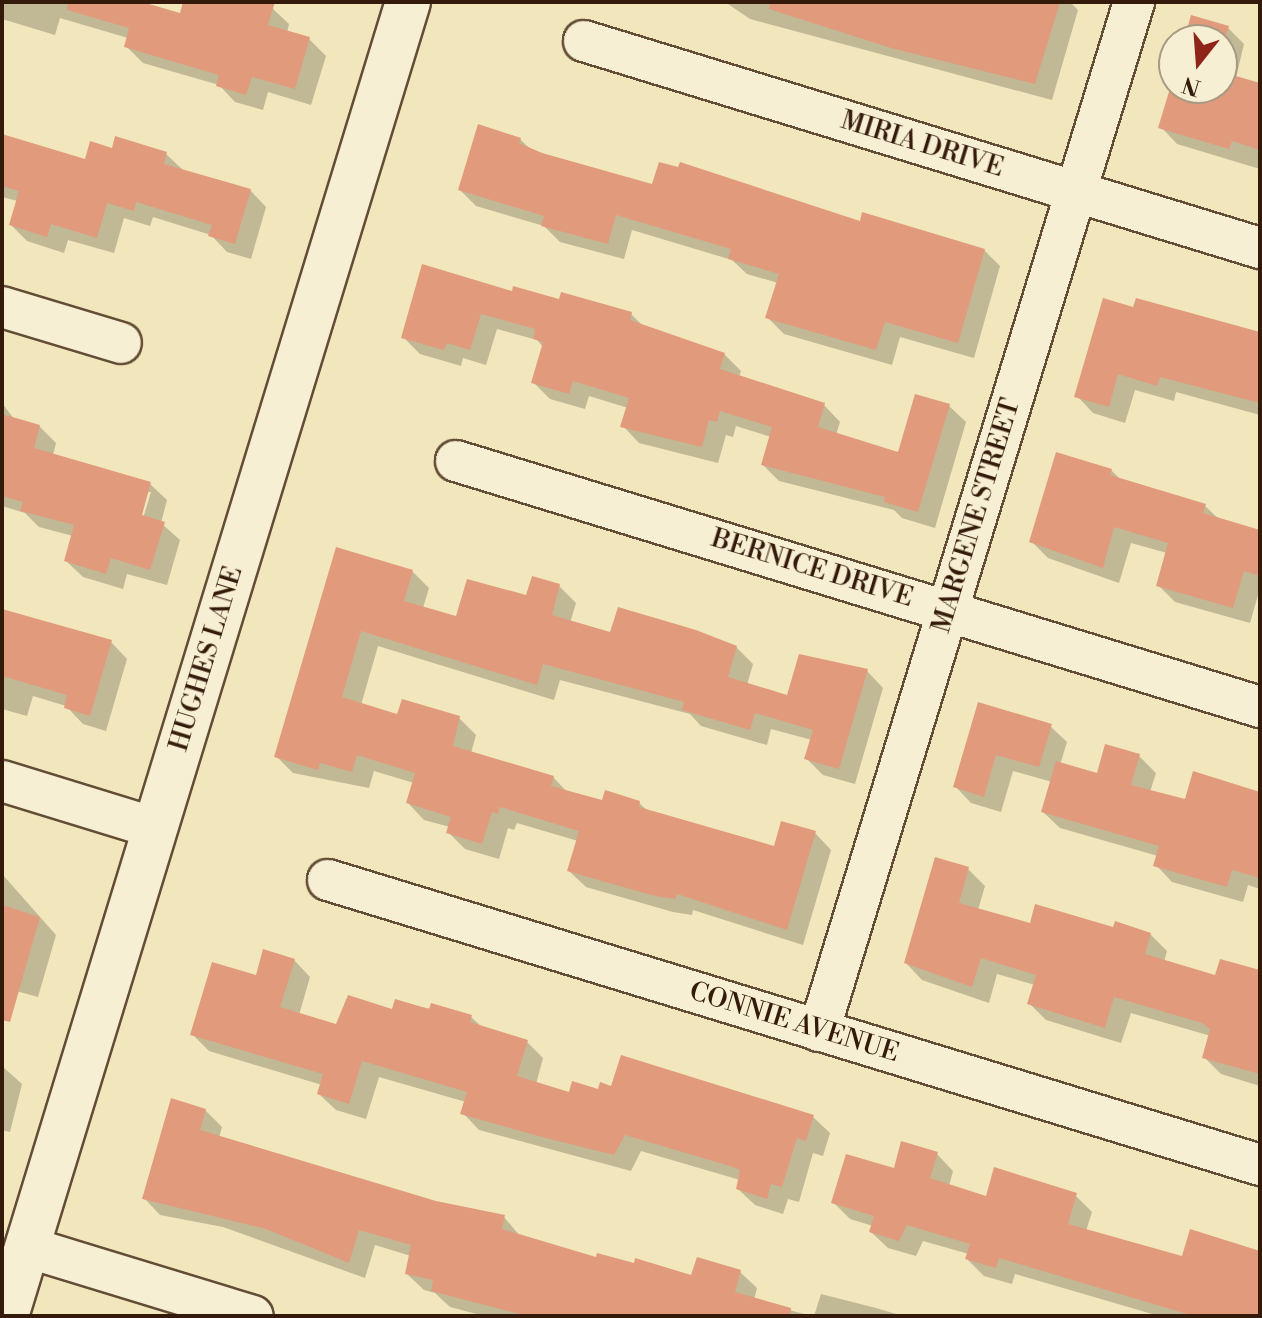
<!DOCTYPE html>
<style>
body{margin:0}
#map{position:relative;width:1262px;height:1318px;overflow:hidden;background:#f2e6bc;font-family:"Libre Bodoni",serif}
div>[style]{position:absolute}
.shadow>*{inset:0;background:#0003}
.building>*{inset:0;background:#e19b7c}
.roads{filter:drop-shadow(2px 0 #644d36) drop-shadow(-2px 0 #644d36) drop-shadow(0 2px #644d36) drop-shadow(0 -2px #644d36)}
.street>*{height:40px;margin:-20px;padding:0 20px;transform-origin:20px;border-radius:20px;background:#f7efd3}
.secondary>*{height:44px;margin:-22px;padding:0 22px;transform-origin:22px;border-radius:22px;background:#f7efd3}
span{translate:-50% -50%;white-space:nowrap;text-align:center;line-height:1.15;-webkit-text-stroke:7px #f7efd3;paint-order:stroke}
.street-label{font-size:26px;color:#341a0a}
.frame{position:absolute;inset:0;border:4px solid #341a0a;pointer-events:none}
.north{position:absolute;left:1158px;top:24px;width:80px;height:80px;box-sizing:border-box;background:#f7efd3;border:2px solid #a99a83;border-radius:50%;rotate:197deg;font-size:22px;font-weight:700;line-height:32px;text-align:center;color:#341a0a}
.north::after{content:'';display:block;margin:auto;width:28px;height:36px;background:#8f2418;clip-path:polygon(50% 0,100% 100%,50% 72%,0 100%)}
</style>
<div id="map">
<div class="shadow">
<i style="clip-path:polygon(2px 2px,141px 2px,181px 16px,185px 2px,255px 2px,272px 8px,289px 24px,287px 33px,309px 39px,326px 56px,311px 105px,268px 92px,263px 110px,235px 102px,219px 85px,143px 63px,126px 46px,128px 38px,60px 18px,55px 35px,2px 19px)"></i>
<i style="clip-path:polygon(725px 2px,1070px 2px,1078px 10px,1052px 100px,750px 19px)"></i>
<i style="clip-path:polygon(1228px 28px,1244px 44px,1236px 78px,1260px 85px,1260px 169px,1177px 144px,1161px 127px,1174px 82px,1174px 88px,1222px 88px,1222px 40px,1186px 40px)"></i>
<i style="clip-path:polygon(2px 136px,87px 161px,114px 151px,166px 154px,183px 170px,250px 190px,266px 207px,251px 259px,227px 252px,211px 235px,153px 217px,150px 226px,124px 218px,114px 253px,68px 240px,64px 253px,27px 241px,11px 225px,18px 201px,2px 197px)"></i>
<i style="clip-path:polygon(520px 139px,531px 150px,654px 186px,984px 250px,1000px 266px,974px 358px,900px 337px,892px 365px,784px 334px,768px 318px,778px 283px,747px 274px,732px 260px,632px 230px,624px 259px,560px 242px,544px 226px,476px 206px,460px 190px)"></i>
<i style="clip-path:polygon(513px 293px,631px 314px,644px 327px,724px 354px,741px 371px,739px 377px,824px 405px,840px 422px,836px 435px,899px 454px,949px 406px,966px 422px,935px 528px,902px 518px,894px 510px,779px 481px,763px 465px,771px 437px,736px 426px,733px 437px,726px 435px,718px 463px,639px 443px,623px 426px,628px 408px,589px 396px,585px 409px,550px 399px,533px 382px,543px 347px,537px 340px,497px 329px,486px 365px,463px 358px,461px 366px,420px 354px,403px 337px)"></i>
<i style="clip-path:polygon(1104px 301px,1260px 335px,1260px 415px,1176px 392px,1174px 401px,1135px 390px,1125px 423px,1093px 413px,1077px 396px)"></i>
<i style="clip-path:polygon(evenodd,2px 403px,14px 419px,39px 426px,56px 443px,53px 455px,150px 484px,167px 500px,161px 523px,180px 540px,167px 585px,127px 574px,123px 589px,83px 577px,66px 561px,73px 536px,39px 527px,25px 513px,2px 506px,2px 403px,147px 492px,151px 492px,141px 525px,137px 524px,147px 492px)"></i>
<i style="clip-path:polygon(1111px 470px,1122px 481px,1205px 506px,1220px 520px,1260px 532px,1260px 588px,1250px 623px,1175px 602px,1158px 585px,1167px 553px,1131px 543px,1119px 583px,1048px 558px,1032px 542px)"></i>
<i style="clip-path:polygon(338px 549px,412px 571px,429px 588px,423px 608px,458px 619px,527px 598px,533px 579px,559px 586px,576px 603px,570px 623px,611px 634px,736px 647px,753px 664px,747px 685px,789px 698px,867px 671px,883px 688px,855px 784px,823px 775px,806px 758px,812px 740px,771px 729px,767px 745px,701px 726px,690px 714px,560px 680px,554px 700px,378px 646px,361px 705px,399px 716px,459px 718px,476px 735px,471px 753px,553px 777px,568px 793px,603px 803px,639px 803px,649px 812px,775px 849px,815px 833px,831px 850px,803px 945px,693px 910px,692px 915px,673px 912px,586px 887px,569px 871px,578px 841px,517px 823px,514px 830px,508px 828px,499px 859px,465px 849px,449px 833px,450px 827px,424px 820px,408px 803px,414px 783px,374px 771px,369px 788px,293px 773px,276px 756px)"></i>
<i style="clip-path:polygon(2px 610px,111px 642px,127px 659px,106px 731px,83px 724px,66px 706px,33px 696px,27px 716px,2px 709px)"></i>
<i style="clip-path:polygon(979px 704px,1050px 726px,1067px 742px,1060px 765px,1098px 776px,1139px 756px,1156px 773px,1150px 792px,1186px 802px,1260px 794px,1260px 889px,1248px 885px,1243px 902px,1172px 882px,1156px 865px,1158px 856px,1060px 828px,1043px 812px,1052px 782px,1013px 771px,1001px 812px,971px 803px,955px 786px)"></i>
<i style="clip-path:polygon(968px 869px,985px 886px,978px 910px,1031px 925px,1150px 934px,1167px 951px,1164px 962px,1216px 978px,1260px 981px,1260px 1086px,1221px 1074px,1204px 1057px,1211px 1036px,1131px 1013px,1121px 1043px,1046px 1020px,1029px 1003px,1035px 985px,997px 974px,989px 1003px,922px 980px,906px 963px)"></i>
<i style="clip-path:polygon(2px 874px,56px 935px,38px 997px,2px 987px)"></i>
<i style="clip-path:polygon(294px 960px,310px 977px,299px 1015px,337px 1026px,393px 1011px,396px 1002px,471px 1017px,483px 1028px,527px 1042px,543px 1058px,536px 1084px,570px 1094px,599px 1091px,813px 1117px,830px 1133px,823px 1156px,813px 1153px,799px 1202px,788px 1199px,783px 1214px,755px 1205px,738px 1189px,740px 1180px,641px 1151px,631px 1171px,479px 1130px,463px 1113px,466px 1102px,379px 1077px,366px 1119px,336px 1110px,319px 1094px,322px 1085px,209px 1051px,193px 1035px,257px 978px)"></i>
<i style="clip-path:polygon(2px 1066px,22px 1084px,10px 1132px,2px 1130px)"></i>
<i style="clip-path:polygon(205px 1110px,222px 1127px,219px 1138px,436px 1203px,504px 1217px,520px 1236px,597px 1260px,693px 1277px,740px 1272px,757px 1288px,754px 1300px,811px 1316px,484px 1316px,450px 1307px,435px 1293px,424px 1290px,407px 1274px,411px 1256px,375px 1245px,365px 1278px,223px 1227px,160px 1215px,144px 1198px)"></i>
<i style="clip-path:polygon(937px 1154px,953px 1171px,949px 1186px,987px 1198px,1075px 1195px,1092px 1212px,1086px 1231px,1183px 1259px,1260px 1253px,1260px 1316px,1159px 1316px,1015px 1274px,1012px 1284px,984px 1276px,967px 1259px,969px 1254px,923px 1241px,916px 1256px,888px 1248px,871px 1232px,873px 1226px,850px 1219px,833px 1202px)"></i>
<i style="clip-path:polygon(821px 1294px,876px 1308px,903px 1316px,814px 1316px)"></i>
</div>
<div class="building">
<i style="clip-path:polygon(68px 2px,142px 2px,180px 13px,183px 2px,275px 2px,268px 25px,310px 37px,295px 89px,252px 77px,246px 95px,216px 86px,219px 75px,124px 47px,129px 28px,67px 10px)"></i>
<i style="clip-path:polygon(770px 2px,1060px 2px,1035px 84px,891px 48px,769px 9px)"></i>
<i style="clip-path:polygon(1191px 15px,1229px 26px,1222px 49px,1222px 40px,1184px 40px)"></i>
<i style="clip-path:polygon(1222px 72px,1260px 83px,1260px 150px,1232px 141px,1229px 149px,1158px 128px,1174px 75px,1174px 88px,1222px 88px)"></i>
<i style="clip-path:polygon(478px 124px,521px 138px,519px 143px,542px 153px,652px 184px,659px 162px,678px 167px,680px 162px,860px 221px,862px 212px,985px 249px,958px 343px,885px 322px,876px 350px,765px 318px,779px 274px,728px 259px,731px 249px,616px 215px,608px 244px,541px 226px,544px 216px,458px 190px)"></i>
<i style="clip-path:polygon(2px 134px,85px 159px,90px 141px,112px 148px,115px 136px,167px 152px,164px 164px,251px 189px,235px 244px,208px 236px,212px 225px,136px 202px,134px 211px,107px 203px,97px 238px,51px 224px,47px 237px,9px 225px,19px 191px,2px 186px)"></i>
<i style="clip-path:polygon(422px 264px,512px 291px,513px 286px,559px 299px,561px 292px,632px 312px,630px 320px,725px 353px,720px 369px,825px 403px,818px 427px,898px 452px,915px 394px,950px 404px,918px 512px,884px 502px,885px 497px,761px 465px,772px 427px,720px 411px,717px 422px,709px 420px,702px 447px,620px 427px,629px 398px,573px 381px,569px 394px,531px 383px,543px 342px,533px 339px,535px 329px,481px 314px,470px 350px,447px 343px,444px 350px,401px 338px)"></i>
<i style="clip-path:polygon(1103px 298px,1133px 307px,1136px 298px,1260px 332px,1260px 403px,1160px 377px,1157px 386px,1118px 374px,1109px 407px,1074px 397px)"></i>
<i style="clip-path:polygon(2px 414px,40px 425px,34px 448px,151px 482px,142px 515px,165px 522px,150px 570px,111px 558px,106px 574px,64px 561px,74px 525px,20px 511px,23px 502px,2px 496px)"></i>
<i style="clip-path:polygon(1056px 452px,1112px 469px,1110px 475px,1206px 504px,1203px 513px,1260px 530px,1260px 576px,1244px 571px,1233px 608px,1156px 586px,1168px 543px,1114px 527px,1103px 568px,1029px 542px)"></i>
<i style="clip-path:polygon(336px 547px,413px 570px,404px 601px,456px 616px,467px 579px,526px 595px,532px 576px,560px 584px,552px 615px,610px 632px,618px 607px,696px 630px,737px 646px,728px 677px,787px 695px,799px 654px,868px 669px,839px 769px,804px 759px,813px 730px,755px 713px,750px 730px,682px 710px,684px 702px,543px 664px,537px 685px,361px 631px,342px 697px,397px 714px,402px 699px,460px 716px,453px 746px,554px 776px,551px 786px,602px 800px,605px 790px,640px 801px,639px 807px,774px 846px,781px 821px,816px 831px,787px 930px,677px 894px,675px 899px,655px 896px,567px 871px,579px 831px,500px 807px,498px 814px,492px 812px,482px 844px,446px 833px,451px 817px,406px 803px,415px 773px,357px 755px,352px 772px,320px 763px,318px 770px,274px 757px)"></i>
<i style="clip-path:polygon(2px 609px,112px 640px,90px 716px,64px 708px,67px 695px,2px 676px)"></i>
<i style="clip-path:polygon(978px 702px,1052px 724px,1039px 767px,996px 755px,984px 797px,953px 787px)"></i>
<i style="clip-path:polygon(1105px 744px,1140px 754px,1131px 785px,1185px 799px,1193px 771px,1260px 792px,1260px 878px,1232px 870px,1227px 887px,1153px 866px,1159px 846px,1041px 812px,1056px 761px,1097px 773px)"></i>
<i style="clip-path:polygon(935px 857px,969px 867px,959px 903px,1030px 923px,1035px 904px,1113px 927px,1115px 921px,1151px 933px,1145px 954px,1215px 975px,1220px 959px,1260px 970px,1260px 1074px,1202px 1058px,1210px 1029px,1202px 1023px,1114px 997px,1105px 1028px,1027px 1004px,1036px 975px,981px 958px,972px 987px,904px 963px)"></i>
<i style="clip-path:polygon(2px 905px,40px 917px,10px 1022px,2px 1020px)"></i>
<i style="clip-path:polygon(263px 949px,295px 959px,280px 1007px,336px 1024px,348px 995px,392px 1009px,395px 999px,429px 1009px,431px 1003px,472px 1015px,470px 1022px,528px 1040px,517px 1076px,569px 1092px,572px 1081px,598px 1089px,600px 1082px,611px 1086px,621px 1055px,814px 1115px,806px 1141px,797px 1138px,782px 1187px,771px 1184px,767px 1199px,736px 1189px,740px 1170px,733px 1167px,625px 1135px,614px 1155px,538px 1136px,460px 1114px,467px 1092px,362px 1061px,349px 1104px,317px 1094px,323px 1074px,190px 1035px,212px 962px,256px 975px)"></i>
<i style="clip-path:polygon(171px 1098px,206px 1109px,200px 1130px,436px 1201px,505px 1215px,502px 1229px,596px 1257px,597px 1253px,634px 1263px,635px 1258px,691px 1275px,697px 1257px,741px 1270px,735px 1292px,791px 1308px,790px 1316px,527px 1316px,431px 1291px,433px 1280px,405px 1274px,411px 1245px,359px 1230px,349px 1263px,266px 1229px,142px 1199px)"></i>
<i style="clip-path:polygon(901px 1141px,938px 1152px,930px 1178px,986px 1196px,994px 1167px,1077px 1193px,1068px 1224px,1182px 1256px,1190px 1229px,1260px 1251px,1260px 1316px,1194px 1316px,999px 1258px,996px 1268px,965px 1259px,970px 1244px,907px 1225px,899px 1241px,869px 1232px,874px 1216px,831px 1203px,846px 1154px,894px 1168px)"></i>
</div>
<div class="roads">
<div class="street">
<i style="left:584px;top:41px;width:707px;rotate:17.03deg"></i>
<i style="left:2px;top:307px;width:124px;rotate:16.8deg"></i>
<i style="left:456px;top:461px;width:841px;rotate:17.01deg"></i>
<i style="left:2px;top:781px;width:160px;rotate:17.1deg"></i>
<i style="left:328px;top:880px;width:975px;rotate:17deg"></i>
<i style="left:819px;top:1031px;width:1076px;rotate:-72.98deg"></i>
<i style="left:27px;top:1247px;width:236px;rotate:17deg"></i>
</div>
<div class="secondary">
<i style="left:6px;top:1316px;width:1374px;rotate:-72.99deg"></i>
</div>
</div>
<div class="street-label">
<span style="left:922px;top:145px;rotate:17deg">MIRIA DRIVE</span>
<span style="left:977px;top:516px;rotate:-73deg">MARGENE STREET</span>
<span style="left:812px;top:569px;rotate:17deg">BERNICE DRIVE</span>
<span style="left:207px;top:659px;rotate:-73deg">HUGHES LANE</span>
<span style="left:794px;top:1023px;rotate:17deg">CONNIE AVENUE</span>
</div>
<div class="frame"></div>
<div class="north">N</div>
</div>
